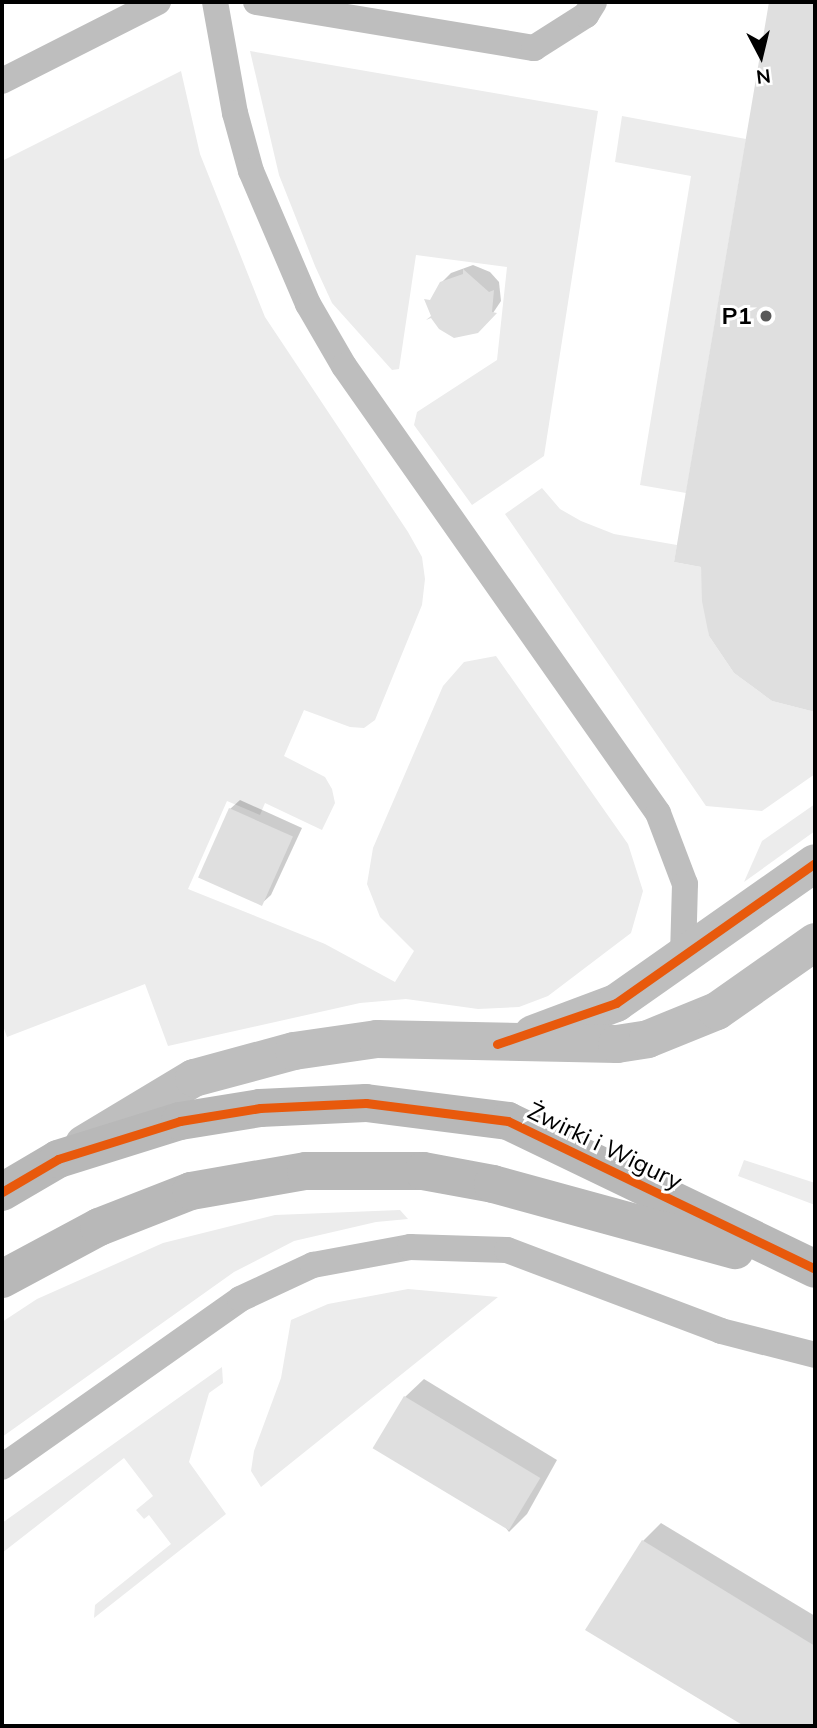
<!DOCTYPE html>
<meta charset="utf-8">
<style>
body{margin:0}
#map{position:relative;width:817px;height:1728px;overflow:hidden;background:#fff;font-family:Mulish,sans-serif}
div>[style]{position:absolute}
.green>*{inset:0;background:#ececec}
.shadow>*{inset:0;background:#0003}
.building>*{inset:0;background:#dfdfdf;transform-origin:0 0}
.lane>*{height:26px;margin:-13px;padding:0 13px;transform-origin:13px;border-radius:13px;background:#bebebe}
.street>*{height:38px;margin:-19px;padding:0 19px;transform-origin:19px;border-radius:19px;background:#bebebe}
.secondary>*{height:38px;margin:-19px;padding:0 19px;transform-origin:19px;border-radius:19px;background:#b8b8b8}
.cycleway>*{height:9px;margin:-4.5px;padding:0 4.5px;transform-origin:4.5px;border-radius:4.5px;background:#e8590c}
.dots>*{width:19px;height:19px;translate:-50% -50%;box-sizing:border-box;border:4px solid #fff;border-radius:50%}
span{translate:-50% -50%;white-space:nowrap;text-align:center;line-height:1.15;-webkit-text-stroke:6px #fff;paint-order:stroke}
.poi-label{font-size:24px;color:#000;font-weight:700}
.right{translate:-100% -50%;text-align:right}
.street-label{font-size:24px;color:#000}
.frame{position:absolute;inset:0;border:4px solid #000;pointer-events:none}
.north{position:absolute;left:726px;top:21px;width:70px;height:70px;-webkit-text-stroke:5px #fff;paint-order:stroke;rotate:173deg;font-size:19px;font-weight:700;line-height:28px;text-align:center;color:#000}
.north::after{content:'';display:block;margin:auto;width:24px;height:32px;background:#000;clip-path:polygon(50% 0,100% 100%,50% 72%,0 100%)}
</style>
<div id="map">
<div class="green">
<i style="clip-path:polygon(250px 51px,598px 111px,544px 456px,472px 505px,414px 425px,417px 412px,497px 360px,507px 267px,416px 255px,399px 369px,392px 370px,332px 303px,315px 266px,279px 175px)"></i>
<i style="clip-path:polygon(181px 71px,200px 154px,265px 317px,408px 532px,422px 557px,425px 579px,422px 605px,375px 720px,364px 728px,350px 727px,304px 710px,284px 756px,325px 777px,332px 789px,335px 803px,322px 830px,265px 803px,260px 815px,227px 801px,188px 889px,325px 944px,395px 982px,414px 951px,380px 917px,367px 884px,373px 848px,443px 686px,464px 662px,496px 656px,628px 844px,643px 891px,631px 933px,548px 996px,519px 1007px,478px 1009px,406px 999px,360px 1003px,168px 1046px,145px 984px,7px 1037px,2px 1023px,2px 161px)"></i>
<i style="clip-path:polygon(622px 116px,746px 139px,686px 493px,640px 485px,691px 176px,615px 162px)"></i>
<i style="clip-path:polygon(542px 488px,560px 509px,581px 521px,614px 534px,677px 545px,674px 562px,701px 567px,709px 636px,734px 673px,772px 701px,815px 712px,815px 774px,762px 811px,706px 806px,505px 514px)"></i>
<i style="clip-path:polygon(815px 804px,815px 831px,744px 882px,762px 841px)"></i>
<i style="clip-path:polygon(744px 1160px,815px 1183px,815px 1205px,738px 1176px)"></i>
<i style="clip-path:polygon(400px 1210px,408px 1219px,376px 1222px,294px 1241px,234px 1272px,2px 1437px,2px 1322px,37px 1299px,163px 1243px,275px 1215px)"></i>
<i style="clip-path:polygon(408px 1289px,498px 1297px,261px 1487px,251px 1471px,254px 1451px,281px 1378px,291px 1320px,328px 1304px)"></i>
<i style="clip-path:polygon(222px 1367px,223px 1383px,209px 1393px,189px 1462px,226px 1514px,94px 1618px,95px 1605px,171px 1544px,149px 1515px,144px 1519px,136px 1510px,153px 1496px,124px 1458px,2px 1553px,2px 1523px)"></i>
</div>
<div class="shadow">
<i style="clip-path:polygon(771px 2px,815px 2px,815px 710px,773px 700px,703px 566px,676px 560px)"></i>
<i style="clip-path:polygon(473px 265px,490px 272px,499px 282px,501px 301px,487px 322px,441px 283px,451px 273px)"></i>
<i style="clip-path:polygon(240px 800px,302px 828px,271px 895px,261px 904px,230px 809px)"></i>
<i style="clip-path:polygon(424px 1379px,557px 1460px,527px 1514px,509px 1532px,405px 1397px)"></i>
<i style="clip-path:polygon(661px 1523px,815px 1616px,815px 1726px,748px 1726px,588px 1629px,643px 1541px)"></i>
</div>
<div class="building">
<i style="clip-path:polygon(769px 2px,815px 2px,815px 712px,772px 701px,734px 673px,709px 636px,702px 601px,701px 567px,674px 562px)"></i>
<i style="clip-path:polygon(463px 269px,489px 292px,494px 290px,492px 312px,497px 313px,478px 333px,454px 338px,439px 329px,431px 318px,426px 320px,431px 316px,424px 299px,430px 300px,440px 282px,463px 274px)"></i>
<i style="left:229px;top:808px;width:70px;height:76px;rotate:24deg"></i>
<i style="left:404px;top:1396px;width:159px;height:61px;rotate:31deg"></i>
<i style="clip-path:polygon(642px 1540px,815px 1646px,815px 1726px,744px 1726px,585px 1630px)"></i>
</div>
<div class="lane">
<i style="left:215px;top:2px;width:113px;rotate:79.8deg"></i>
<i style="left:235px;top:113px;width:60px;rotate:74.6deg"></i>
<i style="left:251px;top:171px;width:145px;rotate:66.8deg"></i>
<i style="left:308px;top:304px;width:72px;rotate:59.9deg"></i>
<i style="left:344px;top:366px;width:546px;rotate:54.91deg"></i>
<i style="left:658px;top:813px;width:76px;rotate:69.2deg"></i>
<i style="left:685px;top:884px;width:71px;rotate:91.6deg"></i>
<i style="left:256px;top:2px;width:282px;rotate:9.4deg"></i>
<i style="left:534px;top:48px;width:62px;rotate:-32.4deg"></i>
<i style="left:586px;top:15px;width:15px;rotate:-58deg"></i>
<i style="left:2px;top:81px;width:175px;rotate:-26.9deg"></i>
<i style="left:2px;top:1467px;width:291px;rotate:-35.2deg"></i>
<i style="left:240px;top:1299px;width:81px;rotate:-25deg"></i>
<i style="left:313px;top:1265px;width:99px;rotate:-10.5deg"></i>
<i style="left:410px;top:1247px;width:97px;rotate:1.8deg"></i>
<i style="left:507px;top:1250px;width:229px;rotate:20.7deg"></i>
<i style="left:721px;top:1331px;width:97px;rotate:14.3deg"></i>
</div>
<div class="street">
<i style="left:533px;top:1034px;width:89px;rotate:-20.5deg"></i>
<i style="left:616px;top:1003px;width:243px;rotate:-35.1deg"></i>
<i style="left:84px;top:1144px;width:128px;rotate:-31deg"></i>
<i style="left:194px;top:1078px;width:104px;rotate:-15.1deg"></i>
<i style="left:294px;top:1051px;width:84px;rotate:-8.2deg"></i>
<i style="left:377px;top:1039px;width:240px;rotate:1.2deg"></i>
<i style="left:617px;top:1044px;width:31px;rotate:-9deg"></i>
<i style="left:648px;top:1039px;width:74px;rotate:-22.1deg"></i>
<i style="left:717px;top:1011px;width:120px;rotate:-35.1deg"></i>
</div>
<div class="secondary">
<i style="left:2px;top:1192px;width:65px;rotate:-30.5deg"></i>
<i style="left:58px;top:1159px;width:128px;rotate:-17.3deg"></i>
<i style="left:180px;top:1121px;width:81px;rotate:-9.2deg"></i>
<i style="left:260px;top:1108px;width:106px;rotate:-2.7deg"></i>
<i style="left:366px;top:1103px;width:143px;rotate:7.2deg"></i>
<i style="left:508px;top:1121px;width:341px;rotate:25.7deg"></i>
<i style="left:2px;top:1279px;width:110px;rotate:-28.2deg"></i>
<i style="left:99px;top:1227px;width:99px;rotate:-21.4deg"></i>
<i style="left:191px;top:1191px;width:117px;rotate:-9.9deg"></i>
<i style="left:306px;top:1171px;width:117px"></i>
<i style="left:423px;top:1171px;width:71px;rotate:10.5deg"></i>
<i style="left:493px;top:1184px;width:251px;rotate:15.3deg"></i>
</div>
<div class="cycleway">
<i style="left:497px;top:1044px;width:126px;rotate:-19deg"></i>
<i style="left:616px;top:1003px;width:243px;rotate:-35.1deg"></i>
<i style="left:2px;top:1192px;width:65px;rotate:-30.5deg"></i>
<i style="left:58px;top:1159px;width:128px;rotate:-17.3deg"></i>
<i style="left:180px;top:1121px;width:81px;rotate:-9.2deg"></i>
<i style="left:260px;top:1108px;width:106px;rotate:-2.7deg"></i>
<i style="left:366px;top:1103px;width:143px;rotate:7.2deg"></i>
<i style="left:508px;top:1121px;width:341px;rotate:25.7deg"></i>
</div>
<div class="dots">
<i style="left:766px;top:316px;background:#595959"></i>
</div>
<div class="poi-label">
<span class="right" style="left:752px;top:316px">P1</span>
</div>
<div class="street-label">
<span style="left:605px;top:1146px;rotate:26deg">Żwirki i Wigury</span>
</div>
<div class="frame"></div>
<div class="north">N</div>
</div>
